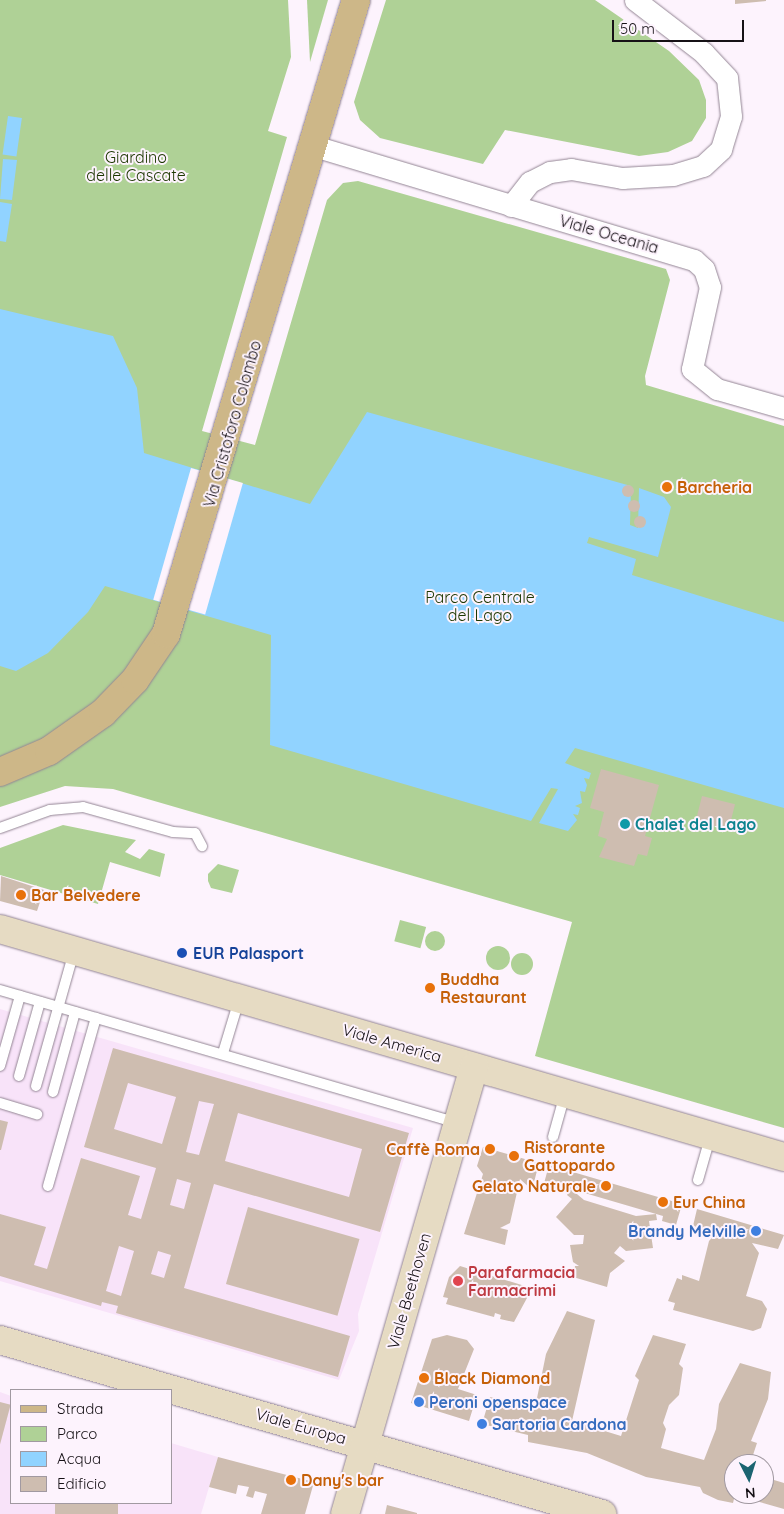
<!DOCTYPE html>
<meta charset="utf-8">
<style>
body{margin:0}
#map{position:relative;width:784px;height:1514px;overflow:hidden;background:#fdf3fd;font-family:Quicksand,sans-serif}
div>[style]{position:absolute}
.built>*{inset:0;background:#f8e3f9}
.green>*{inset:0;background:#afd196;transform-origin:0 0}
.round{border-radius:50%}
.water>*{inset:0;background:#91d3ff;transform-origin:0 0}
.pier>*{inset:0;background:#fdf3fd;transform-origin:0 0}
.building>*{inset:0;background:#cebdb0;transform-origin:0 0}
.roads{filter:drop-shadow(0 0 1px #938594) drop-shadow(0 0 1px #938594)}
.lane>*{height:10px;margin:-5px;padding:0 5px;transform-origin:5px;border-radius:5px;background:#fff}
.street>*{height:21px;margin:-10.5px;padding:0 10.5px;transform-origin:10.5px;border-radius:10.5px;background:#fff}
.secondary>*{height:28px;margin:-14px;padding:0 14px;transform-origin:14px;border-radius:14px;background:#e6dbc3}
.primary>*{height:28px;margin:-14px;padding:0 14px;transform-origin:14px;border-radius:14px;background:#cdb788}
.dots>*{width:14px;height:14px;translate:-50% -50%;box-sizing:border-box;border:2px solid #fdf3fd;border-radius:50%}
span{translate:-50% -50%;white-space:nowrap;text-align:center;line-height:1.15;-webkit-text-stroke:4px #fdf3fd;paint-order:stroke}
.park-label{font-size:16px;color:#1c3700}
.street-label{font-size:16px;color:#161116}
.food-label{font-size:16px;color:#c56008;font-weight:700}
.left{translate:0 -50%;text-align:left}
.right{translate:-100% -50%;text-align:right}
.culture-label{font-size:16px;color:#0d838f;font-weight:700}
.transit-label{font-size:16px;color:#164399;font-weight:700}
.shop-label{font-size:16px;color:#366cbe;font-weight:700}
.health-label{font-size:16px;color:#be3a42;font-weight:700}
.legend{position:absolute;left:10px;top:1389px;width:162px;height:115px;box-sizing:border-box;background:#fdf3fd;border:1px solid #a199a1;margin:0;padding:6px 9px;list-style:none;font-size:15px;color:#161116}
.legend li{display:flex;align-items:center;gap:10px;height:25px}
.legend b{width:25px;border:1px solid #a199a1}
.north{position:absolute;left:724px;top:1454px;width:50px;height:50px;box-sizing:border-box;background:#fdf3fd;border:1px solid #a199a1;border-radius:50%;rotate:175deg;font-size:14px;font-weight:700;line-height:20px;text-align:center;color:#161116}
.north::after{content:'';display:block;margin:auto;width:18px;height:22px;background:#1b6471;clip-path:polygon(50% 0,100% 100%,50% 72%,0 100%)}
.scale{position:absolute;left:612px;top:20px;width:132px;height:22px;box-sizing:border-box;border:2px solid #161116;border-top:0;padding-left:6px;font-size:15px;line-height:18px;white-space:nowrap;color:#161116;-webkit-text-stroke:4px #fdf3fd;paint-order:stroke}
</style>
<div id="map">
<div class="built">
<i style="clip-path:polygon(0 1009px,413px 1128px,358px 1314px,359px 1331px,339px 1380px,0 1281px)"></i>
<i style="clip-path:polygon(0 1392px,11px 1396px,11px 1503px,171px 1503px,171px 1443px,218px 1457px,201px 1514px,0 1514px)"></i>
</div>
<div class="green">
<i style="clip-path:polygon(0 0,288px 0,291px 57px,268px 131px,287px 137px,202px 431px,255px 445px,327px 200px,343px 183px,358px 181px,666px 269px,670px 280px,645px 376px,646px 385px,784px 426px,784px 1128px,535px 1056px,572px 922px,113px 789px,65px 786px,0 807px)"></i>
<i style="clip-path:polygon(307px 0,328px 0,310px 62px)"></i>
<i style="clip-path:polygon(386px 0,595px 0,669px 51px,699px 80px,706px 100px,706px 118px,692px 141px,668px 152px,639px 156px,505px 130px,483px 164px,380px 138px,360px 120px,354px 102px)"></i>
<i style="clip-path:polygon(63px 825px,136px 840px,125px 852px,140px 859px,149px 849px,165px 854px,160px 877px,110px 862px,98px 904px,0 875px,0 848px)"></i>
<i style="clip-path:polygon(218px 864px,239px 870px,232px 893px,211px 888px,208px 881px,208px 874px)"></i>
<i style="left:400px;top:920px;width:27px;height:22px;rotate:15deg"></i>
<i class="round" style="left:425px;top:931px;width:20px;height:20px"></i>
<i class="round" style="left:486px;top:946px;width:24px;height:24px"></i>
<i class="round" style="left:511px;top:953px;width:22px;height:22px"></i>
</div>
<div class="water">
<i style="left:8px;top:116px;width:14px;height:39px;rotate:8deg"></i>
<i style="clip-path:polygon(3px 159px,17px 160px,12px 200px,0 199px)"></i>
<i style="clip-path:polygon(0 202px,12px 204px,6px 242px,0 241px)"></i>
<i style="clip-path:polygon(0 309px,113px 336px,137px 388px,144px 453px,310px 504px,367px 412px,631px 486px,630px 525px,638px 528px,639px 488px,664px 497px,671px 507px,658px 557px,589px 537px,587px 543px,636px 559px,632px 575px,784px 622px,784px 808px,575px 748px,565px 763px,591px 773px,589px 779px,584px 778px,587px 785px,585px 792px,580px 791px,582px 803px,575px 806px,580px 808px,578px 815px,573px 814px,577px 820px,568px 831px,539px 823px,558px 789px,551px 788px,531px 821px,270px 745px,271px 635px,105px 586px,88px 612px,48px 653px,16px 671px,0 666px)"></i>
</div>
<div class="pier">
<i style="left:191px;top:468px;width:54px;height:137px;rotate:16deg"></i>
</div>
<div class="building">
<i style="clip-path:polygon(735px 0,766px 0,766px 1px,735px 4px)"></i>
<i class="round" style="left:622px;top:485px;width:12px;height:12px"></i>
<i class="round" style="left:628px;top:500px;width:12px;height:12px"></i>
<i class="round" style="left:634px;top:516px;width:12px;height:12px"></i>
<i style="clip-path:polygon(601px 769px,659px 785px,645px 836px,652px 838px,647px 856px,638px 854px,634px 866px,599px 857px,607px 839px,598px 836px,604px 812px,590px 808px)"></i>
<i style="left:702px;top:796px;width:34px;height:26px;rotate:14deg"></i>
<i style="clip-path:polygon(1px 876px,44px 890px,37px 911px,0 901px)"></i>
<i style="clip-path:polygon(evenodd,113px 1048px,409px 1133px,380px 1232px,214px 1184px,184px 1288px,350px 1336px,338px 1377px,116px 1313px,118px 1306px,102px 1302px,101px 1306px,0 1276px,0 1214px,46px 1227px,34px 1265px,47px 1269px,81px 1158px,140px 1176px,128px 1215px,141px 1219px,156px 1168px,84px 1147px,113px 1048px,128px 1083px,176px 1097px,162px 1144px,114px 1129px,128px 1083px,113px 1048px,199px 1101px,214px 1104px,199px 1155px,186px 1152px,199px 1101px,113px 1048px,238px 1113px,362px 1149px,349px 1197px,225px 1161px,238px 1113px,113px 1048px,177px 1179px,191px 1183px,184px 1209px,170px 1205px,177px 1179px,113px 1048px,119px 1246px,134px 1251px,121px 1296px,106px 1291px,119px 1246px,113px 1048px,158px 1251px,171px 1255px,164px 1278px,151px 1274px,158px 1251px)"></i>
<i style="clip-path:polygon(0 1120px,8px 1122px,1px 1150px,0 1150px)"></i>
<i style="clip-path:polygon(483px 1147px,539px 1163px,532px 1190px,520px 1179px,510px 1223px,500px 1228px,508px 1230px,505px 1245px,464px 1234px,483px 1174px,477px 1166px)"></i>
<i style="clip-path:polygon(549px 1165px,682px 1204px,676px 1225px,662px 1221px,663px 1216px,571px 1189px,584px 1200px,636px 1216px,656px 1214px,657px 1220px,649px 1221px,653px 1248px,626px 1251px,620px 1246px,614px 1253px,625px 1261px,610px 1273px,607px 1287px,573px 1277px,575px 1266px,579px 1266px,573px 1262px,570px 1245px,583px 1244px,584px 1235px,574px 1235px,556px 1217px,572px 1199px,567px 1195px,571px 1189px,543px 1187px)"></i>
<i style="left:248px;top:1207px;width:116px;height:80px;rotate:16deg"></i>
<i style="clip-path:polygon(697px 1209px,784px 1235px,778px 1249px,752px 1243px,759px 1253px,746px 1296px,762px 1301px,767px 1309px,761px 1328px,753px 1331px,673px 1310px,675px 1303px,668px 1301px,677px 1278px,682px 1280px,682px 1275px,699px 1281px,709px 1241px,717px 1232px,693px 1226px)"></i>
<i style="clip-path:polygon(460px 1266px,525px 1286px,523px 1294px,527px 1298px,514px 1322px,500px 1319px,501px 1315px,495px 1313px,494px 1317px,446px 1304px,448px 1298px,443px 1297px,449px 1277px)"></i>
<i style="clip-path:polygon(567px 1311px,595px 1320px,572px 1421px,621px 1436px,639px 1380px,635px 1376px,653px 1335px,686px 1344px,679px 1364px,683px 1368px,679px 1395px,669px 1405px,663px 1423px,666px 1429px,661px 1448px,675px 1452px,704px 1460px,716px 1429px,719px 1404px,740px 1363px,771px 1372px,768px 1399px,751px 1441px,757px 1443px,750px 1464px,734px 1464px,734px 1494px,764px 1494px,764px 1477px,784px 1483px,784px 1509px,735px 1495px,733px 1503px,718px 1500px,703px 1493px,700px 1487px,646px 1477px,587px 1453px,528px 1442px,528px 1435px,482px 1424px,490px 1397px,532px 1407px,536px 1403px,546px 1354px)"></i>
<i style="clip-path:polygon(447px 1335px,467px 1340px,474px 1349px,458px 1389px,477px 1395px,469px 1421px,411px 1403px,432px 1339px)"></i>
<i style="left:0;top:1402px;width:11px;height:43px;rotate:15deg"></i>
<i style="clip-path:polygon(218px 1457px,314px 1482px,305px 1514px,261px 1514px,267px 1494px,255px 1491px,253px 1498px,246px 1496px,249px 1487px,238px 1485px,236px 1494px,209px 1487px)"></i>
<i style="left:55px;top:1503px;width:63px;height:11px"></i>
<i style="clip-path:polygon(387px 1505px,417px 1513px,417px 1514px,385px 1514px)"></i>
</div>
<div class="roads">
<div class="lane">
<i style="left:0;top:828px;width:53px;rotate:-19.8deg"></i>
<i style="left:50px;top:810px;width:33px;rotate:-5deg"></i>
<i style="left:83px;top:807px;width:93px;rotate:15.5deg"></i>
<i style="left:173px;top:832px;width:22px;rotate:3deg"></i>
<i style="left:195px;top:833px;width:15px;rotate:62deg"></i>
<i style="left:0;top:990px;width:477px;rotate:16.2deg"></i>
<i style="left:223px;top:1053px;width:55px;rotate:-73.2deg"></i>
<i style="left:0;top:1066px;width:73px;rotate:-74.1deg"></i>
<i style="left:19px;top:1076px;width:77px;rotate:-74.2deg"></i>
<i style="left:36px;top:1086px;width:139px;rotate:-74.2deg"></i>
<i style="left:53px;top:1092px;width:83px;rotate:-74.6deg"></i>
<i style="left:0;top:1103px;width:39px;rotate:17deg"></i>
<i style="left:553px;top:1137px;width:45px;rotate:-74.4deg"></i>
<i style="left:698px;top:1180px;width:44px;rotate:-74.1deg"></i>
<i style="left:48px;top:1186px;width:175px;rotate:-74.1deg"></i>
</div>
<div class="street">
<i style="left:314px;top:146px;width:397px;rotate:16.7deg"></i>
<i style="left:694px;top:260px;width:13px;rotate:42deg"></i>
<i style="left:704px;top:269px;width:19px;rotate:72deg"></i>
<i style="left:710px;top:287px;width:84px;rotate:102.4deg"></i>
<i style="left:692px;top:369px;width:32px;rotate:39deg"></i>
<i style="left:717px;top:389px;width:70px;rotate:15.8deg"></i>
<i style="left:511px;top:206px;width:31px;rotate:-52deg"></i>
<i style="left:530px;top:182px;width:22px;rotate:-27deg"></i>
<i style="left:550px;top:172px;width:21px;rotate:-8deg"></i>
<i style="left:571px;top:169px;width:52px;rotate:10deg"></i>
<i style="left:622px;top:178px;width:51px;rotate:-3.4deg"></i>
<i style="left:673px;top:175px;width:31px;rotate:-17deg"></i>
<i style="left:703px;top:166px;width:25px;rotate:-43deg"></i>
<i style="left:721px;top:149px;width:34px;rotate:-73deg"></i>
<i style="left:731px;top:116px;width:38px;rotate:-96deg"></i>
<i style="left:727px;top:78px;width:34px;rotate:-133deg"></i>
<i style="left:704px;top:53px;width:87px;rotate:-142.5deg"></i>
</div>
<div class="secondary">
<i style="left:0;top:929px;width:816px;rotate:16.22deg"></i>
<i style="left:0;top:1340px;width:627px;rotate:16.12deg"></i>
<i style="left:345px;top:1514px;width:465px;rotate:-73.9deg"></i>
</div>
<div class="primary">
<i style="left:0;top:772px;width:53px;rotate:-23.2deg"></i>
<i style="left:49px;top:751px;width:66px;rotate:-35.1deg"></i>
<i style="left:103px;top:713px;width:46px;rotate:-45.9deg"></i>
<i style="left:135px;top:680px;width:55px;rotate:-56deg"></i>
<i style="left:166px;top:634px;width:662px;rotate:-73.32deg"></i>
</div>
</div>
<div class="dots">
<i style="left:667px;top:487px;background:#e8710a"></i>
<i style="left:625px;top:824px;background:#0f9aa8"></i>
<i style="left:21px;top:895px;background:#e8710a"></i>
<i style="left:182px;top:953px;background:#1a4fb4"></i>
<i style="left:430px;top:988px;background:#e8710a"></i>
<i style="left:490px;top:1149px;background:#e8710a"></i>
<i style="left:514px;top:1156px;background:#e8710a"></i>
<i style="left:606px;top:1186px;background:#e8710a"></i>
<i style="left:663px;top:1202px;background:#e8710a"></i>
<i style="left:756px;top:1231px;background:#3f7fe0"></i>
<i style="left:458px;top:1281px;background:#e0444e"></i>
<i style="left:424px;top:1378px;background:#e8710a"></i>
<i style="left:419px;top:1402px;background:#3f7fe0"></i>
<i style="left:482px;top:1424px;background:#3f7fe0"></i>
<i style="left:291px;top:1480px;background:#e8710a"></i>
</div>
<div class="park-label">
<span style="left:136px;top:166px">Giardino<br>delle Cascate</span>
<span style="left:480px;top:606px">Parco Centrale<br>del Lago</span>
</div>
<div class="street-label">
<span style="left:609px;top:234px;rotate:16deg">Viale Oceania</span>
<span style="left:232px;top:424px;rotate:-74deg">Via Cristoforo Colombo</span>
<span style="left:392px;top:1043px;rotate:16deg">Viale America</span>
<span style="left:409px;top:1291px;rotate:-74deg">Viale Beethoven</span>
<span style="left:301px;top:1426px;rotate:16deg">Viale Europa</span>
</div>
<div class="food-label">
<span class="left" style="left:677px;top:487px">Barcheria</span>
<span class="left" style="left:31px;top:895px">Bar Belvedere</span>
<span class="left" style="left:440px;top:988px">Buddha<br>Restaurant</span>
<span class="left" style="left:524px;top:1156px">Ristorante<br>Gattopardo</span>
<span class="right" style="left:480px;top:1149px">Caffè Roma</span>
<span class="right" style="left:596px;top:1186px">Gelato Naturale</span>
<span class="left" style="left:673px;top:1202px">Eur China</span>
<span class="left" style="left:434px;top:1378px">Black Diamond</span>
<span class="left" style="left:301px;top:1480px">Dany's bar</span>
</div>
<div class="culture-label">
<span class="left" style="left:635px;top:824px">Chalet del Lago</span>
</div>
<div class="transit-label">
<span class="left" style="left:193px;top:953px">EUR Palasport</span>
</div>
<div class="shop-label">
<span class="right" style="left:746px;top:1231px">Brandy Melville</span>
<span class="left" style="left:429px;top:1402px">Peroni openspace</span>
<span class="left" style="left:492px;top:1424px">Sartoria Cardona</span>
</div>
<div class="health-label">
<span class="left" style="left:468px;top:1281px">Parafarmacia<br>Farmacrimi</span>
</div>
<ul class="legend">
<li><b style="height:6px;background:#cdb788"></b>Strada</li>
<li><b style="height:14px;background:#afd196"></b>Parco</li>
<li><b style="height:14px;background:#91d3ff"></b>Acqua</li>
<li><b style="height:14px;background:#cebdb0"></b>Edificio</li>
</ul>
<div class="north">N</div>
<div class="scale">50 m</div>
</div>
